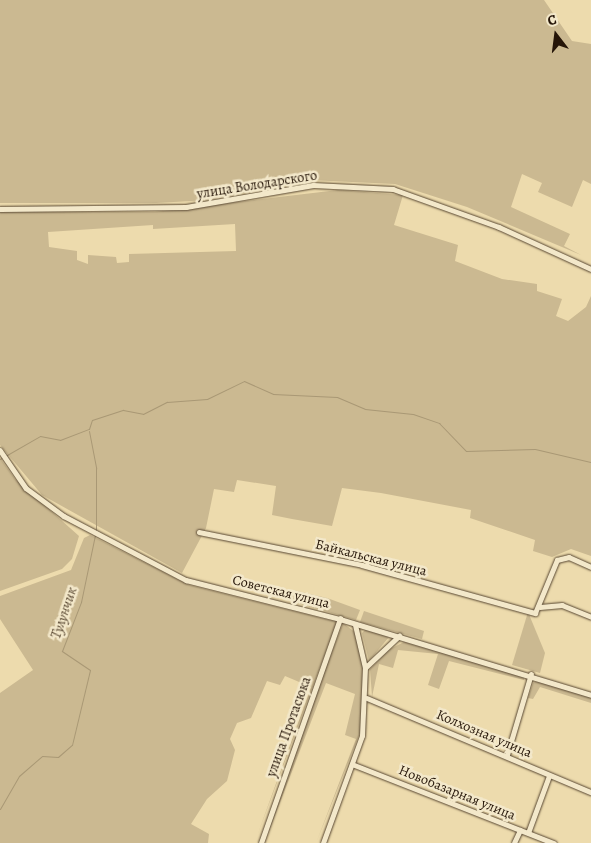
<!DOCTYPE html>
<meta charset="utf-8">
<style>
body{margin:0}
#map{position:relative;width:591px;height:843px;overflow:hidden;background:#eddbad;font-family:Alegreya,serif}
div>[style]{position:absolute}
.green>*{inset:0;background:#cbb991}
.stream>*{height:1px;margin:-0.5px;padding:0 0.5px;transform-origin:0.5px;border-radius:0.5px;background:#a99875}
.roads{filter:drop-shadow(0 0 1px #574631) drop-shadow(0 0 1px #574631)}
.minor>*{height:4.5px;margin:-2.25px;padding:0 2.25px;transform-origin:2.25px;border-radius:2.25px;background:#f3e8ca}
span{translate:-50% -50%;white-space:nowrap;text-align:center;line-height:1.15;-webkit-text-stroke:5px #f3e8ca;paint-order:stroke}
.street-label{font-size:14px;color:#251508}
.water-label{font-size:15px;color:#5a4934;font-style:italic}
.north{position:absolute;left:531px;top:10px;width:50px;height:50px;-webkit-text-stroke:4px #f3e8ca;paint-order:stroke;rotate:345deg;font-size:14px;font-weight:700;line-height:20px;text-align:center;color:#251508}
.north::after{content:'';display:block;margin:auto;width:18px;height:22px;background:#251508;clip-path:polygon(50% 0,100% 100%,50% 72%,0 100%)}
</style>
<div id="map">
<div class="green">
<i style="clip-path:polygon(0 0,544px 0,572px 41px,591px 44px,591px 184px,583px 180px,572px 207px,538px 192px,542px 183px,522px 174px,511px 207px,570px 234px,564px 246px,581px 255px,467px 207px,395px 184px,309px 180px,209px 200px,156px 203px,0 203px)"></i>
<i style="clip-path:polygon(evenodd,338px 190px,403px 195px,394px 225px,458px 245px,455px 261px,502px 279px,537px 284px,537px 291px,562px 299px,556px 316px,568px 321px,586px 307px,591px 296px,591px 556px,571px 549px,552px 557px,533px 551px,535px 540px,470px 518px,471px 510px,381px 493px,342px 488px,332px 526px,292px 519px,272px 515px,276px 486px,237px 480px,234px 492px,214px 489px,206px 528px,182px 573px,42px 495px,0 445px,0 212px,155px 212px,338px 190px,153px 225px,153px 229px,235px 224px,236px 251px,129px 254px,129px 262px,117px 263px,116px 257px,88px 255px,88px 264px,77px 260px,77px 251px,49px 247px,48px 232px,153px 225px)"></i>
<i style="clip-path:polygon(0 458px,15px 479px,79px 536px,72px 559px,62px 569px,0 591px)"></i>
<i style="clip-path:polygon(90px 535px,189px 585px,337px 622px,257px 836px,311px 687px,285px 676px,280px 685px,267px 681px,251px 718px,237px 723px,230px 739px,235px 750px,227px 781px,207px 799px,191px 824px,209px 834px,208px 843px,0 843px,0 693px,33px 670px,0 619px,0 596px,71px 570px,84px 538px)"></i>
<i style="clip-path:polygon(293px 590px,327px 598px,360px 610px,356px 620px,290px 601px)"></i>
<i style="clip-path:polygon(364px 611px,424px 631px,422px 639px,360px 622px)"></i>
<i style="clip-path:polygon(528px 612px,545px 653px,540px 673px,512px 665px)"></i>
<i style="clip-path:polygon(343px 623px,356px 633px,363px 662px,360px 733px,316px 843px,356px 739px,345px 735px,355px 694px,326px 683px,269px 831px,266px 825px)"></i>
<i style="clip-path:polygon(365px 630px,389px 637px,369px 661px,362px 633px)"></i>
<i style="clip-path:polygon(404px 642px,524px 676px,524px 680px,449px 661px,439px 689px,428px 685px,438px 654px,398px 650px,393px 668px,379px 664px,372px 697px,370px 669px,390px 649px)"></i>
<i style="clip-path:polygon(539px 680px,591px 697px,591px 703px,540px 687px,533px 699px,528px 698px,533px 683px)"></i>
</div>
<div class="stream">
<i style="left:89px;top:431px;width:38px;rotate:79deg"></i>
<i style="left:96px;top:468px;width:63px;rotate:90deg"></i>
<i style="left:0;top:459px;width:46px;rotate:-29.9deg"></i>
<i style="left:40px;top:436px;width:20px;rotate:11deg"></i>
<i style="left:60px;top:440px;width:31px;rotate:-21deg"></i>
<i style="left:89px;top:429px;width:9px;rotate:-72deg"></i>
<i style="left:92px;top:420px;width:33px;rotate:-18deg"></i>
<i style="left:123px;top:410px;width:20px;rotate:11deg"></i>
<i style="left:143px;top:414px;width:27px;rotate:-27deg"></i>
<i style="left:167px;top:402px;width:40px;rotate:-4.3deg"></i>
<i style="left:207px;top:399px;width:41px;rotate:-25.9deg"></i>
<i style="left:244px;top:381px;width:32px;rotate:24deg"></i>
<i style="left:273px;top:394px;width:64px;rotate:2.7deg"></i>
<i style="left:337px;top:397px;width:30px;rotate:23deg"></i>
<i style="left:365px;top:409px;width:48px;rotate:5.9deg"></i>
<i style="left:413px;top:414px;width:28px;rotate:19deg"></i>
<i style="left:439px;top:423px;width:39px;rotate:46deg"></i>
<i style="left:466px;top:451px;width:69px;rotate:-1.7deg"></i>
<i style="left:535px;top:449px;width:57px;rotate:13.1deg"></i>
<i style="left:0;top:809px;width:38px;rotate:-60deg"></i>
<i style="left:19px;top:776px;width:30px;rotate:-41deg"></i>
<i style="left:42px;top:756px;width:16px;rotate:4deg"></i>
<i style="left:58px;top:757px;width:18px;rotate:-41deg"></i>
<i style="left:72px;top:745px;width:77px;rotate:-76.5deg"></i>
<i style="left:90px;top:670px;width:34px;rotate:-146deg"></i>
<i style="left:62px;top:651px;width:53px;rotate:-68.8deg"></i>
<i style="left:81px;top:602px;width:68px;rotate:-78.2deg"></i>
</div>
<div class="roads">
<div class="minor">
<i style="left:0;top:209px;width:186px;rotate:-0.6deg"></i>
<i style="left:186px;top:207px;width:129px;rotate:-9.8deg"></i>
<i style="left:313px;top:185px;width:80px;rotate:2.9deg"></i>
<i style="left:393px;top:189px;width:113px;rotate:19.7deg"></i>
<i style="left:499px;top:227px;width:101px;rotate:24.5deg"></i>
<i style="left:0;top:450px;width:46px;rotate:55.6deg"></i>
<i style="left:26px;top:488px;width:47px;rotate:36.4deg"></i>
<i style="left:64px;top:516px;width:138px;rotate:27.7deg"></i>
<i style="left:186px;top:580px;width:159px;rotate:14.2deg"></i>
<i style="left:340px;top:619px;width:262px;rotate:16.8deg"></i>
<i style="left:199px;top:532px;width:166px;rotate:11.4deg"></i>
<i style="left:362px;top:565px;width:180px;rotate:15.5deg"></i>
<i style="left:535px;top:613px;width:57px;rotate:-67.5deg"></i>
<i style="left:557px;top:560px;width:12px;rotate:-14deg"></i>
<i style="left:569px;top:557px;width:24px;rotate:24deg"></i>
<i style="left:540px;top:607px;width:22px;rotate:-5deg"></i>
<i style="left:562px;top:605px;width:31px;rotate:22deg"></i>
<i style="left:365px;top:668px;width:47px;rotate:-43.3deg"></i>
<i style="left:367px;top:698px;width:243px;rotate:22.8deg"></i>
<i style="left:507px;top:755px;width:84px;rotate:-73.5deg"></i>
<i style="left:352px;top:764px;width:217px;rotate:21.4deg"></i>
<i style="left:528px;top:833px;width:61px;rotate:-69.8deg"></i>
<i style="left:261px;top:843px;width:238px;rotate:-70.6deg"></i>
<i style="left:323px;top:843px;width:114px;rotate:-70deg"></i>
<i style="left:362px;top:736px;width:68px;rotate:-87.5deg"></i>
<i style="left:365px;top:668px;width:44px;rotate:-103.1deg"></i>
<i style="left:514px;top:843px;width:14px;rotate:-65deg"></i>
</div>
</div>
<div class="street-label">
<span style="left:257px;top:185px;rotate:-9deg">улица Володарского</span>
<span style="left:371px;top:558px;rotate:14deg">Байкальская улица</span>
<span style="left:281px;top:592px;rotate:14deg">Советская улица</span>
<span style="left:289px;top:727px;rotate:-70deg">улица Протасюка</span>
<span style="left:484px;top:734px;rotate:23deg">Колхозная улица</span>
<span style="left:457px;top:793px;rotate:22deg">Новобазарная улица</span>
</div>
<div class="water-label">
<span style="left:64px;top:613px;rotate:-71deg">Тулунчик</span>
</div>
<div class="north">С</div>
</div>
